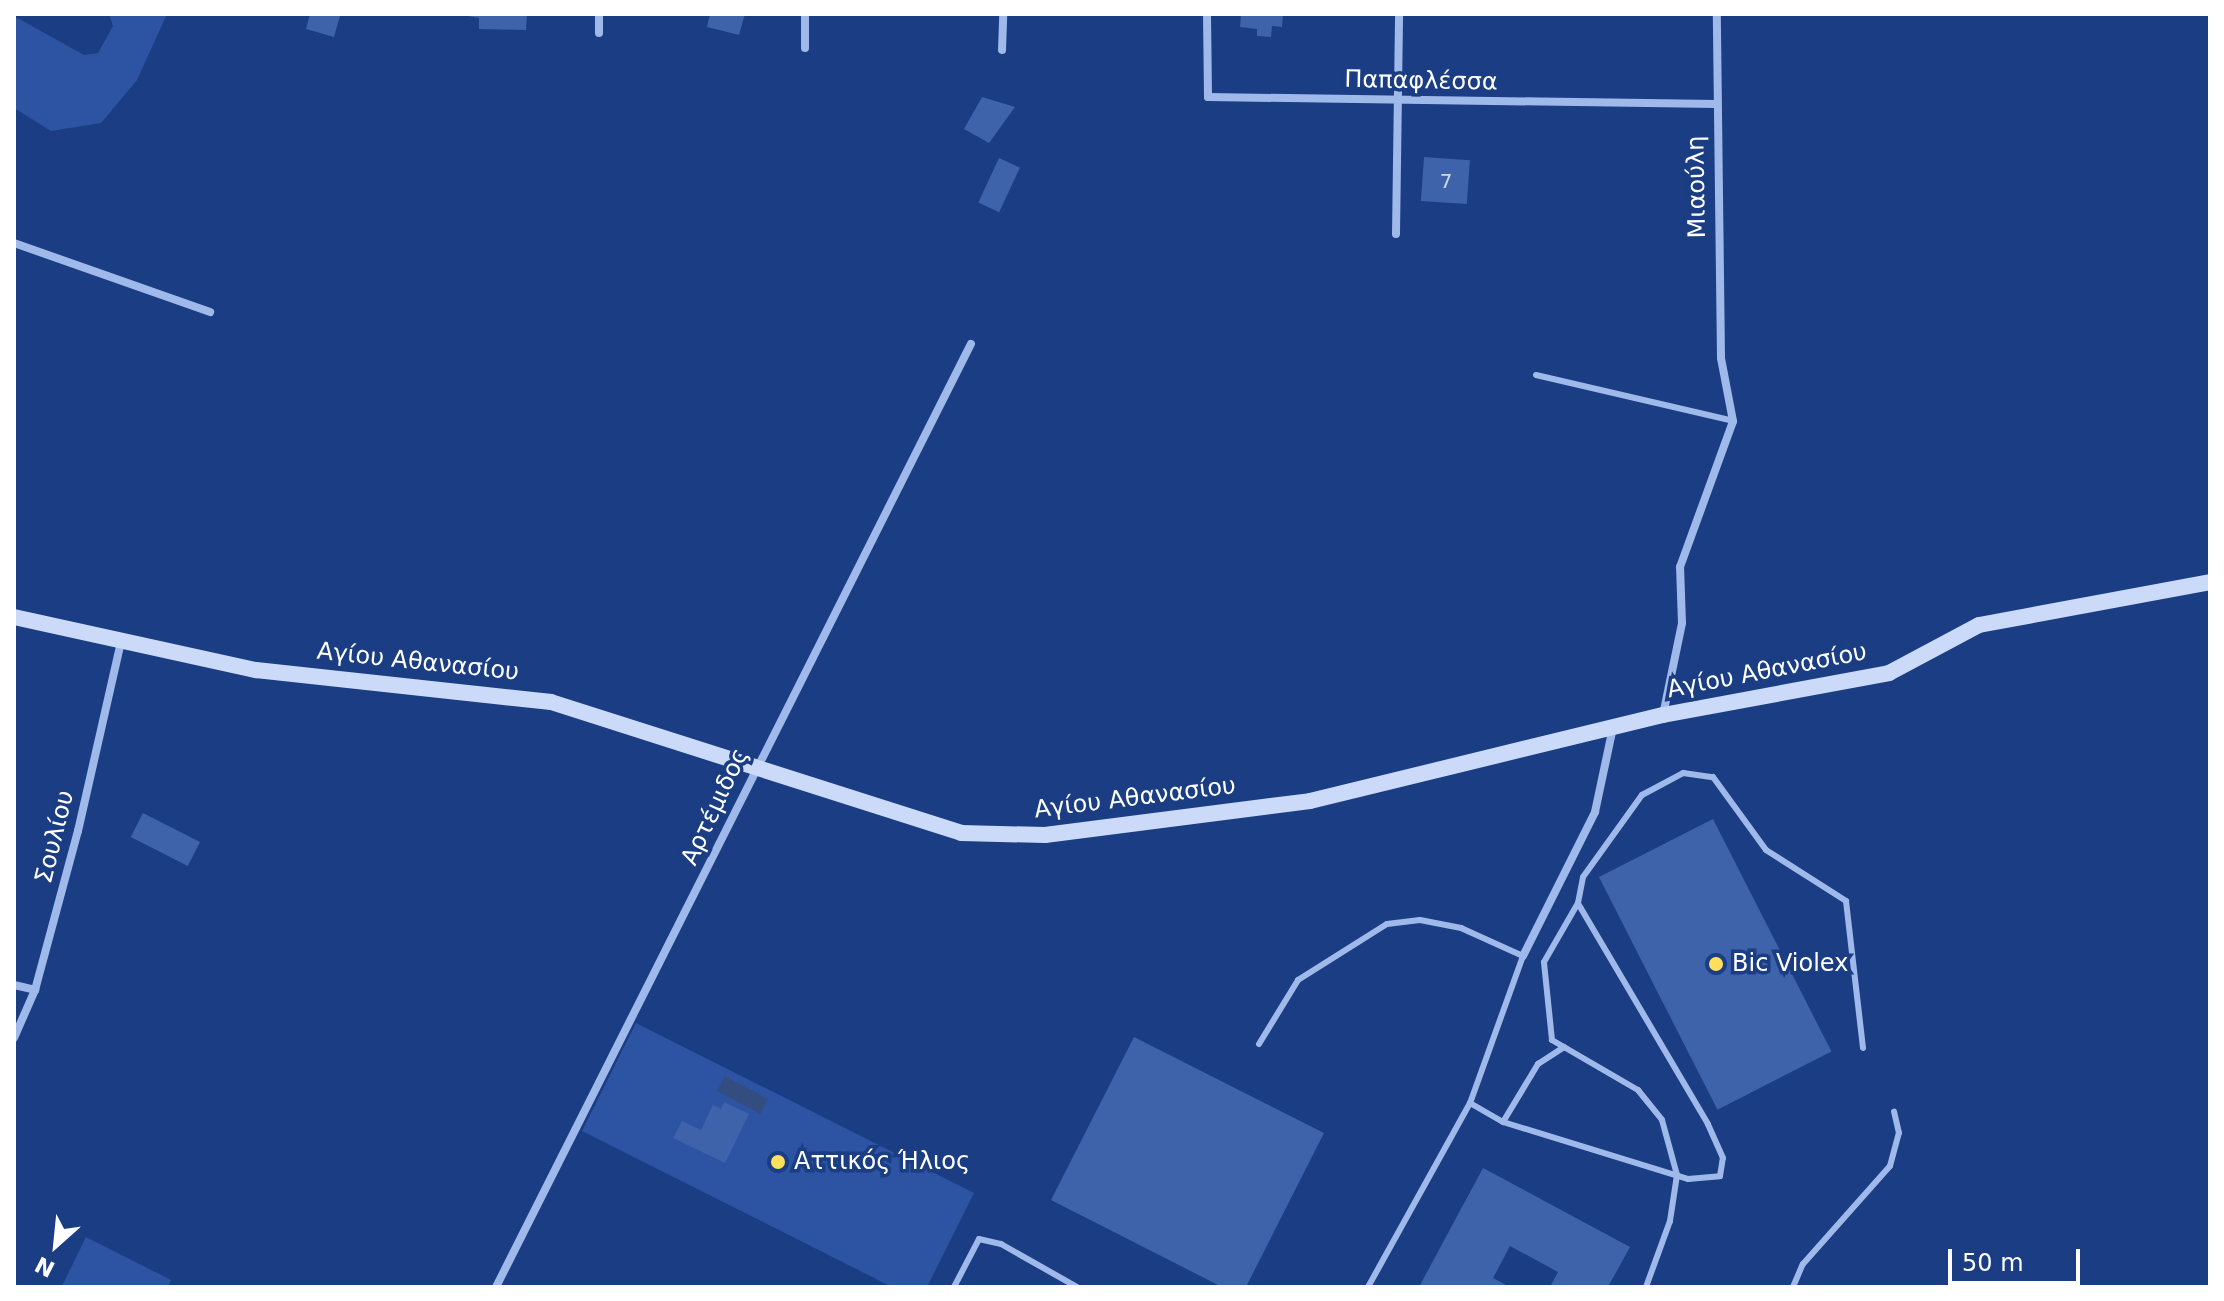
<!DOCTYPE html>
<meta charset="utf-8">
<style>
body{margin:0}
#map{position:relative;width:2224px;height:1301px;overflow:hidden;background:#1a3d83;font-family:"DejaVu Sans",sans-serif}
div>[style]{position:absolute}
.green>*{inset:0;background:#2d54a2}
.water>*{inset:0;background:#334d81;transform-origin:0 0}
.building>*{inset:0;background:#3e63ab;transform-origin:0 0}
.lane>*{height:6px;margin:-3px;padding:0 3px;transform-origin:3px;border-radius:3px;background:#9fb9eb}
.street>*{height:8px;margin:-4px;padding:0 4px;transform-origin:4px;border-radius:4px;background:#9fb9eb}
.secondary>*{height:16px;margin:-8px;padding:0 8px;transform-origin:8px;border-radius:8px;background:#cbdaf8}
.dots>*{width:22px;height:22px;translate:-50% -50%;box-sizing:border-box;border:4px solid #1a3d83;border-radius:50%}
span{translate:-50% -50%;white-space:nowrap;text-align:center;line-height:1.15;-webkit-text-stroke:7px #1a3d83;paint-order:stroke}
.number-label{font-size:20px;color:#cfd8ea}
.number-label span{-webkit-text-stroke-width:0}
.street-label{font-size:24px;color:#fff}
.poi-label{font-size:24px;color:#fff}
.left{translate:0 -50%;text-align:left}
.frame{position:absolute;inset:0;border:16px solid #fff;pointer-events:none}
.north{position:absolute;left:16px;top:1205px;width:80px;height:80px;-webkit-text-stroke:6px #1a3d83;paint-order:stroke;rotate:207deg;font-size:22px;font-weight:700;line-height:32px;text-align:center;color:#fff}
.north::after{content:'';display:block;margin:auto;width:28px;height:36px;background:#fff;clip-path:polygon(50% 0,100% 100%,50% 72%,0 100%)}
.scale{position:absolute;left:1948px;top:1249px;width:132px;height:36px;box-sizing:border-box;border:4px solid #fff;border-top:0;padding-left:10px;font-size:24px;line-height:28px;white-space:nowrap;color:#fff;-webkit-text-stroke:6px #1a3d83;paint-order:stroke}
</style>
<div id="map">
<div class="green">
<i style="clip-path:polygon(109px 14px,167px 14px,137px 80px,101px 123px,51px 131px,14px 108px,14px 16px,84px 55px,98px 53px,113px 26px)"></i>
<i style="clip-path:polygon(636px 1023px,974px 1193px,927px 1287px,892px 1287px,582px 1131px)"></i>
<i style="clip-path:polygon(86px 1237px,171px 1280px,168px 1287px,62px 1286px)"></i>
</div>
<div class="water">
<i style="left:725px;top:1076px;width:49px;height:17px;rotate:28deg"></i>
</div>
<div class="building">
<i style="clip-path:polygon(310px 14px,340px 16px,334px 37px,306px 29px)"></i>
<i style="clip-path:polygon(456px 14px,527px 14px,526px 30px,479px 29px,479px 18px)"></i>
<i style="clip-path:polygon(710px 14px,745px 14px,739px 35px,707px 27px)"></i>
<i style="clip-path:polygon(1241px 14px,1283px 14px,1282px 27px,1272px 26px,1271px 37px,1257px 36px,1257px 29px,1240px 27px)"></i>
<i style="clip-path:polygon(982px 97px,1015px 107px,989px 143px,964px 129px)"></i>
<i style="left:1424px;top:157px;width:46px;height:44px;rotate:4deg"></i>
<i style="left:999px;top:158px;width:23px;height:49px;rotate:25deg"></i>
<i style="left:143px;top:813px;width:64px;height:27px;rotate:27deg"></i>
<i style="left:1713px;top:819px;width:261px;height:128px;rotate:63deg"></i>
<i style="clip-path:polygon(1134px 1037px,1324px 1133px,1246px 1287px,1222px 1287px,1051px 1200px)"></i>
<i style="clip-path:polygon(724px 1102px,749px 1114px,725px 1163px,673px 1138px,682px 1121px,701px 1130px,713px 1105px,721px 1109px)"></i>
<i style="clip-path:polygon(1483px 1168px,1630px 1247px,1608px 1287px,1550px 1287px,1558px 1272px,1510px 1246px,1493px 1278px,1510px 1287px,1419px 1287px)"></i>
</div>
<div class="lane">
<i style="left:1536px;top:375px;width:202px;rotate:13.1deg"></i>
<i style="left:1259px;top:1044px;width:75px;rotate:-58.6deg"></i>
<i style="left:1298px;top:980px;width:105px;rotate:-32.2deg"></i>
<i style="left:1387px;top:924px;width:33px;rotate:-7deg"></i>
<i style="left:1420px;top:920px;width:42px;rotate:11deg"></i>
<i style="left:1461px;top:928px;width:68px;rotate:24.3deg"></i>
<i style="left:1523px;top:956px;width:156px;rotate:109.8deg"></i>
<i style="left:1470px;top:1103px;width:210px;rotate:119deg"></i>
<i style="left:1564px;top:1047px;width:14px;rotate:-150deg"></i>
<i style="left:1552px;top:1040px;width:78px;rotate:-95.9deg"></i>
<i style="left:1544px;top:962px;width:68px;rotate:-60deg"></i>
<i style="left:1470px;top:1103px;width:38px;rotate:30deg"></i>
<i style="left:1503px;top:1122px;width:194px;rotate:17.1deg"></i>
<i style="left:1688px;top:1179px;width:32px;rotate:-5deg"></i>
<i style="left:1720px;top:1176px;width:18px;rotate:-81deg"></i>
<i style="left:1723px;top:1158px;width:37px;rotate:-114deg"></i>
<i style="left:1708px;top:1124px;width:256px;rotate:-120.5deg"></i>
<i style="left:1578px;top:903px;width:26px;rotate:-79deg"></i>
<i style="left:1583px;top:877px;width:101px;rotate:-54.3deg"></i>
<i style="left:1642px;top:795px;width:47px;rotate:-28.2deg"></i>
<i style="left:1683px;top:773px;width:30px;rotate:8deg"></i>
<i style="left:1713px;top:777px;width:90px;rotate:54deg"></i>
<i style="left:1766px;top:850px;width:95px;rotate:32.5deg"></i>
<i style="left:1846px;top:901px;width:148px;rotate:83.4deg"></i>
<i style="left:1503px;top:1122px;width:68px;rotate:-58.9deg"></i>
<i style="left:1538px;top:1064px;width:31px;rotate:-33deg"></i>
<i style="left:1564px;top:1047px;width:86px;rotate:30.2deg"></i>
<i style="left:1638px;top:1090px;width:38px;rotate:51deg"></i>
<i style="left:1662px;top:1120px;width:57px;rotate:74.7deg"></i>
<i style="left:1677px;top:1175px;width:47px;rotate:98.7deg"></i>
<i style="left:1670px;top:1221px;width:70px;rotate:110deg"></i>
<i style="left:954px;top:1287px;width:54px;rotate:-62.5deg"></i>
<i style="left:979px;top:1239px;width:23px;rotate:13deg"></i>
<i style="left:1001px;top:1244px;width:87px;rotate:29.5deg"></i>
<i style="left:1793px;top:1287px;width:25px;rotate:-67deg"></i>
<i style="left:1803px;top:1264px;width:131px;rotate:-48.4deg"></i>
<i style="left:1890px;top:1166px;width:34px;rotate:-75deg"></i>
<i style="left:1899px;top:1133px;width:22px;rotate:-103deg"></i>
</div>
<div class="street">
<i style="left:599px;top:14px;width:19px;rotate:90deg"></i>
<i style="left:1207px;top:14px;width:83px;rotate:89.3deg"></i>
<i style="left:1208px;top:97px;width:508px;rotate:0.79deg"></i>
<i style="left:805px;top:48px;width:34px;rotate:-90deg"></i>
<i style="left:1002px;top:50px;width:36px;rotate:-88deg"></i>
<i style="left:1396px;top:234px;width:220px;rotate:-89.2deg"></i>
<i style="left:14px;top:243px;width:208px;rotate:19.4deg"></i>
<i style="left:1663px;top:715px;width:94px;rotate:-78.3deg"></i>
<i style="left:1682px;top:623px;width:56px;rotate:-92deg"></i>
<i style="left:1680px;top:567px;width:155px;rotate:-70deg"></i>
<i style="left:1733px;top:421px;width:64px;rotate:-100.8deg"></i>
<i style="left:1721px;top:358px;width:344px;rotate:-90.7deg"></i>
<i style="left:1523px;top:956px;width:161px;rotate:-63.4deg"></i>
<i style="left:1595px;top:812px;width:87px;rotate:-78deg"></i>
<i style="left:14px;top:985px;width:22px;rotate:13deg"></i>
<i style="left:14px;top:1038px;width:52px;rotate:-66.4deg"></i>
<i style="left:35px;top:990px;width:165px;rotate:-74.9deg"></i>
<i style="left:78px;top:831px;width:195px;rotate:-77.2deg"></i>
<i style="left:496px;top:1287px;width:1056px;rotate:-63.27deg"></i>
</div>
<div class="secondary">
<i style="left:14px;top:617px;width:248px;rotate:12.4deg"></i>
<i style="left:256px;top:670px;width:297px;rotate:6.2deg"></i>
<i style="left:551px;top:702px;width:430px;rotate:17.7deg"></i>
<i style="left:961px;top:833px;width:84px;rotate:1.4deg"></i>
<i style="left:1045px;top:835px;width:267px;rotate:-7.3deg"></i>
<i style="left:1310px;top:801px;width:363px;rotate:-13.7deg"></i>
<i style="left:1663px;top:715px;width:230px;rotate:-10.5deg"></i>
<i style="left:1889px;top:673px;width:102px;rotate:-28.1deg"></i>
<i style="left:1979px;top:625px;width:235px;rotate:-10.5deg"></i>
</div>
<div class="dots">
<i style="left:1716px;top:964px;background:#fee05a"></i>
<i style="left:778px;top:1162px;background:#fee05a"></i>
</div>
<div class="number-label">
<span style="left:1446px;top:181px">7</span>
</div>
<div class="street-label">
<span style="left:1421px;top:81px;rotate:1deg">Παπαφλέσσα</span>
<span style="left:1697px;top:187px;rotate:-91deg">Μιαούλη</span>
<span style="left:418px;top:662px;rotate:6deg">Αγίου Αθανασίου</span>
<span style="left:1767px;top:671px;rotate:-11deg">Αγίου Αθανασίου</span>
<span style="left:1135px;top:798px;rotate:-7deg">Αγίου Αθανασίου</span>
<span style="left:715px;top:807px;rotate:-65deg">Αρτέμιδος</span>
<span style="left:55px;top:837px;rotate:-76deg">Σουλίου</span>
</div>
<div class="poi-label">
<span class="left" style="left:1732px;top:964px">Bic Violex</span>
<span class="left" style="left:794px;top:1162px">Αττικός Ήλιος</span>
</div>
<div class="frame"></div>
<div class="north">N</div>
<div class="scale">50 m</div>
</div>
